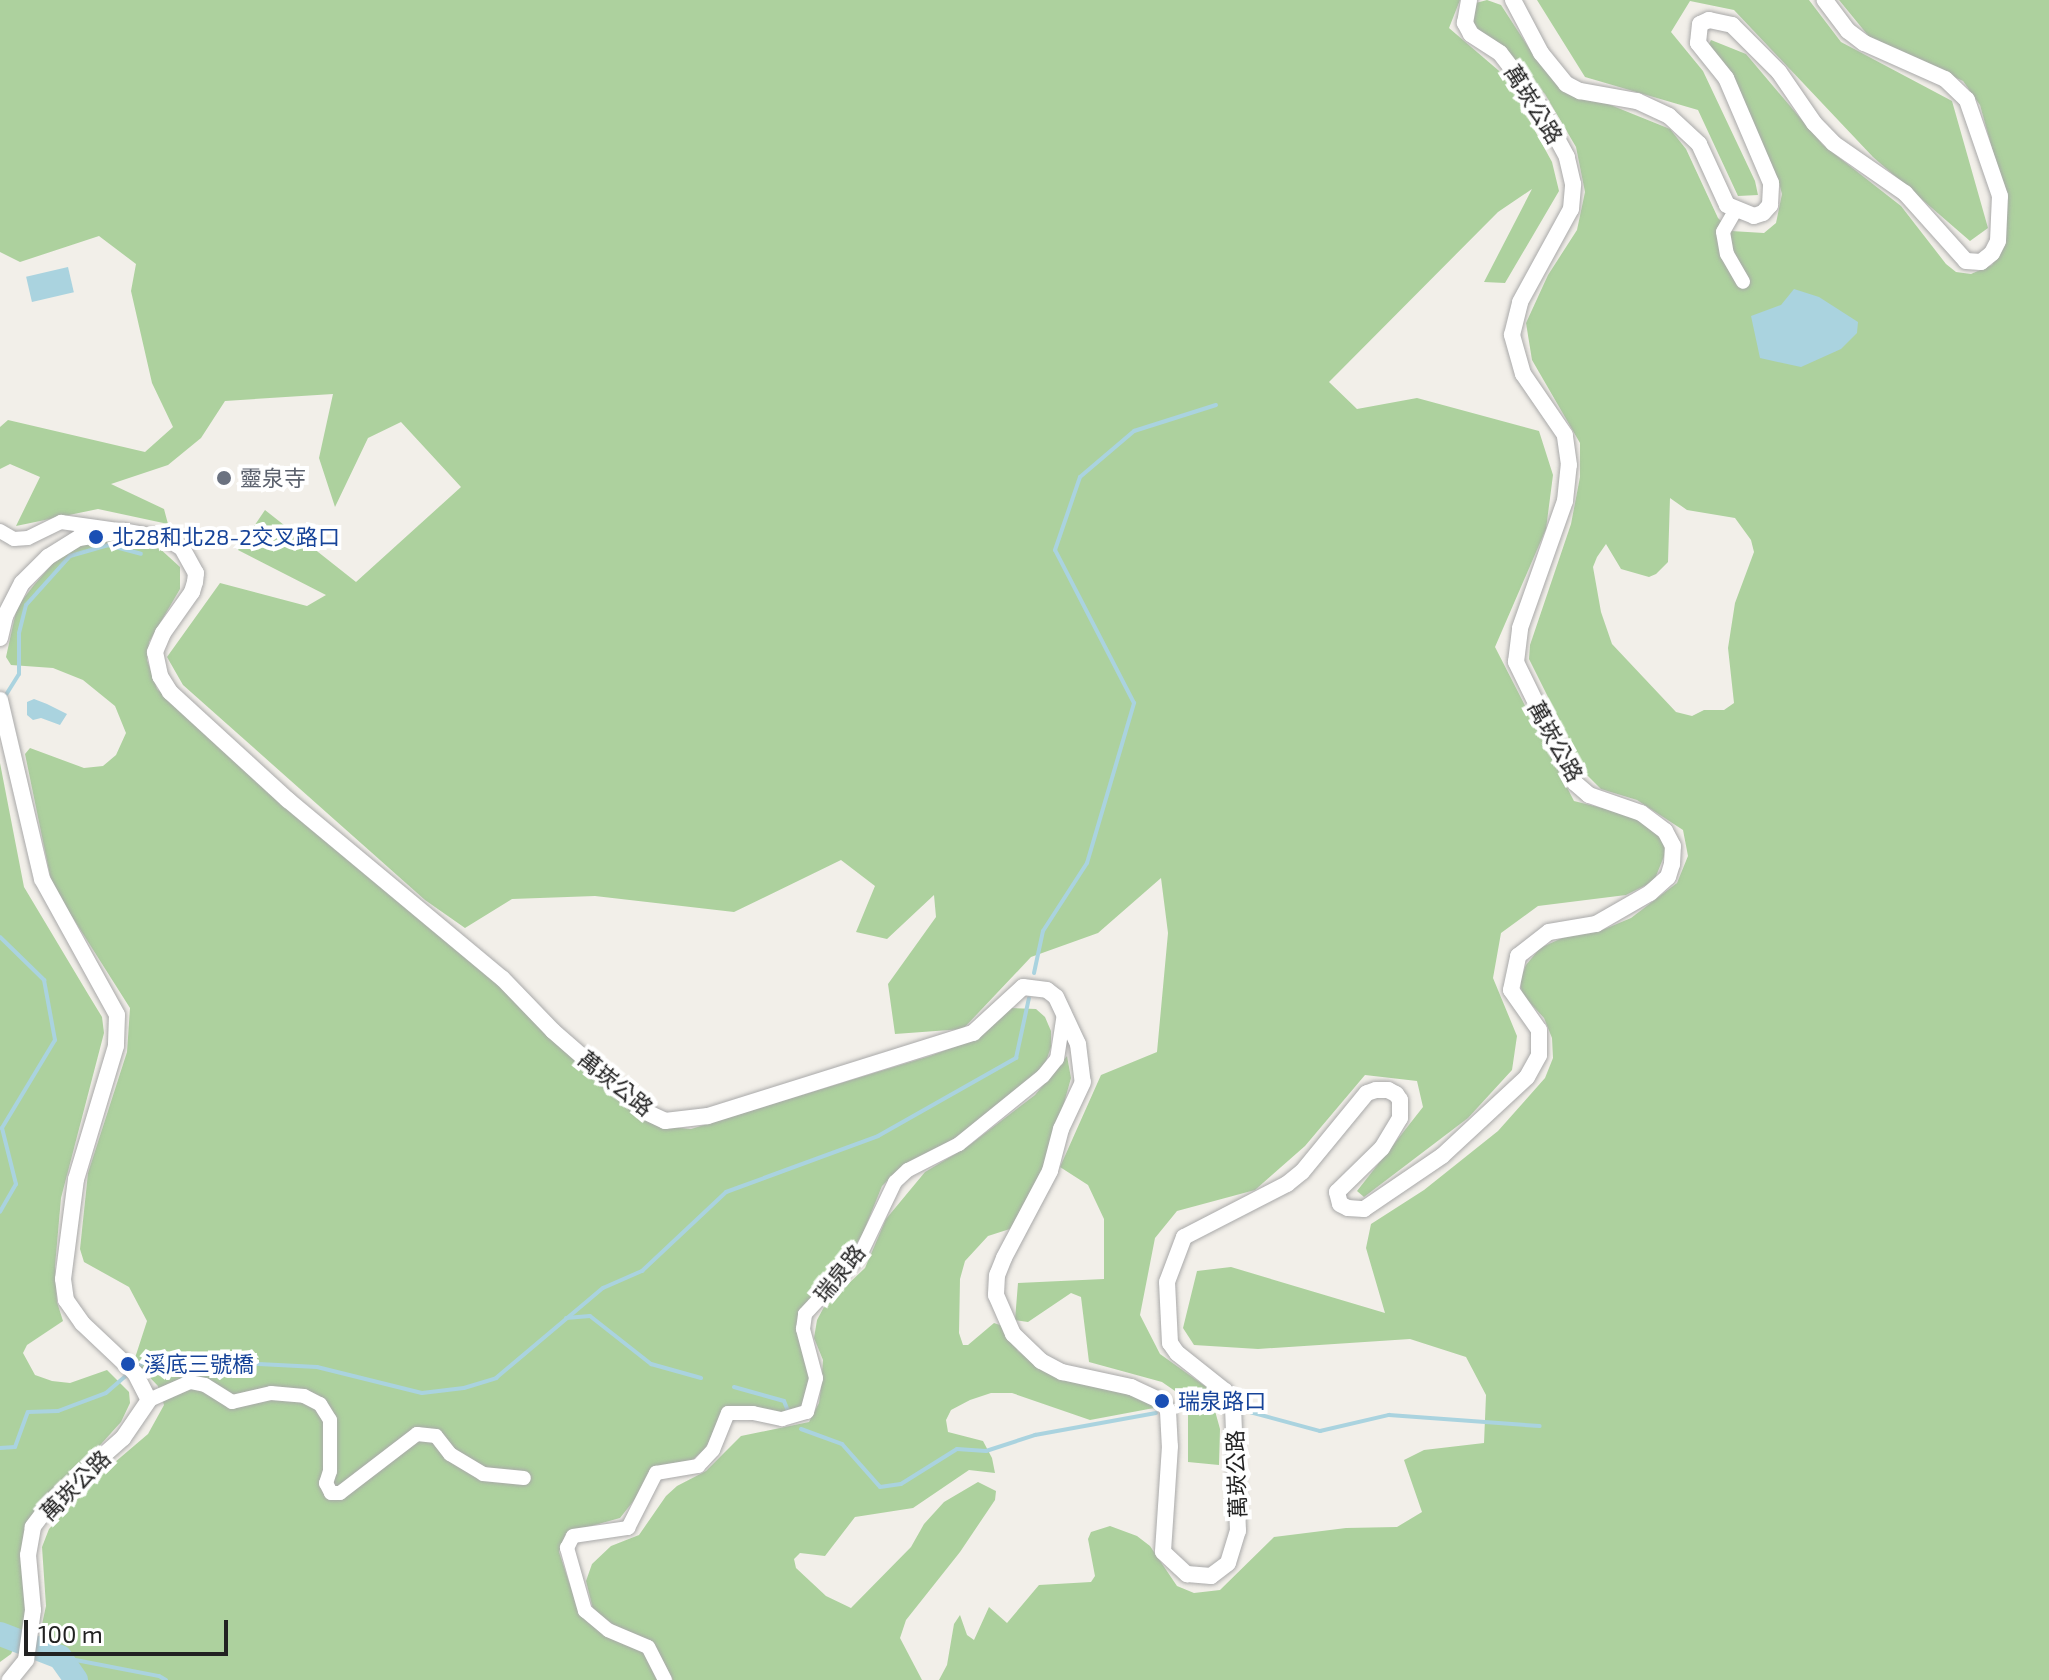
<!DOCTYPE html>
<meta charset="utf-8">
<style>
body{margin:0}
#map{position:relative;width:2049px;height:1680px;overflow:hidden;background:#f2efe9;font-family:"Exo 2","Noto Sans TC",sans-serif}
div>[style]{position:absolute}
.forest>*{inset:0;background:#add19e}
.water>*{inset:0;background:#aad3df;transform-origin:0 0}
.stream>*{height:4px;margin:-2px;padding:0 2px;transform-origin:2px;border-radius:2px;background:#aad3df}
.river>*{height:24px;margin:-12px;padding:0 12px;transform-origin:12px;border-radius:12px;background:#aad3df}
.roads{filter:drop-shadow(0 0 2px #a9a9a9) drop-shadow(0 0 2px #a9a9a9)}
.minor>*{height:14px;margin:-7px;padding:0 7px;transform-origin:7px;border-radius:7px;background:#fff}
.tertiary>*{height:16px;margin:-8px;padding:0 8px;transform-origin:8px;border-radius:8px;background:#fff}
.dots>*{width:22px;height:22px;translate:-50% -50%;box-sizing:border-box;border:4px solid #fff;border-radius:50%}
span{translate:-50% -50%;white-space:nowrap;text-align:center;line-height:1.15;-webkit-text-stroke:8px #fff;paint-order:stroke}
.street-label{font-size:22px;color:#222}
.worship-label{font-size:22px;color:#5b616d}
.left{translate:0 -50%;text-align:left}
.transit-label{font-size:22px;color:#164399}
.scale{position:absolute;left:24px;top:1620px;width:204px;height:36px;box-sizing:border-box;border:4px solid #222;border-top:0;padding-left:10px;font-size:24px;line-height:28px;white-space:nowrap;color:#222;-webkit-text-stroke:6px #fff;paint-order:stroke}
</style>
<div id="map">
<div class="forest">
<i style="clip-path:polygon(0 0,1460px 0,1449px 28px,1505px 76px,1552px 162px,1559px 191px,1505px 283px,1484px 282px,1532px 189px,1498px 212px,1329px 382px,1357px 409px,1417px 398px,1539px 431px,1553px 475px,1546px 529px,1495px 647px,1574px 801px,1658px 822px,1669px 844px,1654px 881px,1626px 895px,1538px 906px,1501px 933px,1493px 978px,1517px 1036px,1512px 1070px,1468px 1118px,1364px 1197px,1357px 1191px,1423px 1107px,1417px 1081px,1365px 1075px,1305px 1146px,1255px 1190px,1177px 1211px,1155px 1238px,1140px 1315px,1160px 1354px,1209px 1389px,1220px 1429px,1219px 1465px,1188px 1462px,1188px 1400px,1162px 1382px,1089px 1362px,1081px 1297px,1071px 1293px,1028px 1322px,1015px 1320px,1018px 1283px,1104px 1279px,1104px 1219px,1088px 1185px,1060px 1167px,1101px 1075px,1157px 1052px,1168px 933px,1161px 878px,1098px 933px,1031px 957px,963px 1029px,895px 1034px,888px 984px,936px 917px,934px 895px,887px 939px,856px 932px,875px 886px,841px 860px,734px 912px,595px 896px,512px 899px,465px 928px,425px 900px,183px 685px,167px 657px,220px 583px,307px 606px,326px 595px,238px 550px,265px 510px,356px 582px,461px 487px,401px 422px,368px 438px,335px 507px,319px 458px,333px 394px,225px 401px,201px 438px,168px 465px,111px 484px,164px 509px,168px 524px,98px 509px,16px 526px,40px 477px,10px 464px,0 469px,0 427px,8px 420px,145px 452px,173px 427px,152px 383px,131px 291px,136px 264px,99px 236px,20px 262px,0 252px)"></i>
<i style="clip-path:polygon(evenodd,1487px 0,1501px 5px,1529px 48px,1561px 85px,1670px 129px,1686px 149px,1718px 218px,1731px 231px,1764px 233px,1776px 223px,1782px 194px,1778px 179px,1708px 46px,1711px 40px,1746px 54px,1823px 145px,1901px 206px,1946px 264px,1956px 272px,1971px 274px,1992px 265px,1998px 254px,2004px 192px,1980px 105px,1963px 81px,1871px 39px,1839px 0,2049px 0,2049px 1680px,939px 1680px,947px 1665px,954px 1624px,960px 1615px,967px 1635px,974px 1640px,989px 1607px,1007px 1623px,1039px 1585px,1091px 1582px,1095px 1576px,1088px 1539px,1091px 1532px,1110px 1526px,1137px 1536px,1150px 1546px,1177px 1586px,1194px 1593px,1220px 1590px,1274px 1537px,1346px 1528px,1397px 1527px,1422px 1512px,1404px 1460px,1424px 1450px,1484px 1443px,1486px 1395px,1466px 1357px,1410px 1339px,1258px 1349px,1194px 1345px,1183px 1328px,1197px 1271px,1231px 1267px,1385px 1313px,1366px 1248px,1371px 1224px,1424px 1190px,1498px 1131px,1545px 1078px,1553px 1058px,1552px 1038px,1544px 1018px,1522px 994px,1520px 980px,1526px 965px,1540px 948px,1571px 934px,1600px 931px,1631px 918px,1677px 883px,1688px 856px,1683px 830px,1637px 800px,1601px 789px,1587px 775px,1529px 659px,1530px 645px,1571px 524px,1580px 477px,1580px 443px,1532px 360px,1526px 323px,1548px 275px,1577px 230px,1585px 192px,1576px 147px,1545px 94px,1510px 56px,1472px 26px,1476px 3px,1487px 0,1670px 498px,1687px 510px,1735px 518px,1751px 540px,1754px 552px,1735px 603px,1728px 648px,1734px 703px,1724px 710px,1704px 710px,1692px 716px,1676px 712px,1612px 644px,1601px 612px,1593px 567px,1597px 557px,1606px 544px,1621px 569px,1649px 577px,1656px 574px,1668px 562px,1670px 498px)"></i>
<i style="clip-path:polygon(1537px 0,1809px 0,1841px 42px,1952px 101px,1988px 228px,1970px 241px,1873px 157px,1734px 10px,1690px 1px,1671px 32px,1703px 71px,1755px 181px,1758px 195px,1738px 196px,1698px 110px,1585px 77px)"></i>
<i style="clip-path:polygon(105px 538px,132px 539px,158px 547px,180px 567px,180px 589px,149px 642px,147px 660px,157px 689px,295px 816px,497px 982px,659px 1126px,691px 1129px,930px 1056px,965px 1043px,1010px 1008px,1036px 1009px,1045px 1017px,1051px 1031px,1051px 1047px,1044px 1067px,960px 1135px,894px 1174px,882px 1186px,863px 1233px,850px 1255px,804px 1307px,797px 1323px,811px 1379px,803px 1408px,785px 1414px,745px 1408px,714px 1432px,705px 1449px,691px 1461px,661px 1466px,620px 1518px,566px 1533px,559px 1552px,580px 1615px,603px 1634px,645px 1651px,660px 1680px,64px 1680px,55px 1667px,35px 1656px,46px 1606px,42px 1547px,49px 1529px,101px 1474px,148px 1434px,164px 1405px,158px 1386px,134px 1361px,147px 1321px,129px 1287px,84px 1262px,80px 1249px,88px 1173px,127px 1052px,130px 1008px,52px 885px,25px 754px,30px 748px,84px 768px,103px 766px,116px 755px,126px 733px,115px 706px,83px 680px,53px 668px,11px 665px,6px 657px,17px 607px,34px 585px,55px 561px,72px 549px)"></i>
<i style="clip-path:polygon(0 763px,24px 887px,88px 994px,102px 1017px,104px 1033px,61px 1198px,55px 1266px,57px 1302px,63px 1321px,27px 1345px,23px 1353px,35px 1375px,52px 1381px,70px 1383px,107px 1370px,129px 1392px,130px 1403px,121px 1422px,28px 1525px,25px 1624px,11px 1654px,0 1662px)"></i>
<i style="clip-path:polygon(1067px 1056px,1071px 1078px,1045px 1171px,1016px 1227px,988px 1236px,965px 1261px,960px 1279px,959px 1333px,963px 1345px,968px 1345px,994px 1323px,1003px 1326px,1018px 1351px,1038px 1366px,1154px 1399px,1154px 1408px,1090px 1420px,1012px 1393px,991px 1393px,970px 1400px,951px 1410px,946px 1420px,948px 1432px,983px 1441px,992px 1458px,995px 1473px,969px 1470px,913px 1508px,855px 1517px,825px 1556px,800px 1553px,794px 1559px,796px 1568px,826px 1596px,851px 1608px,911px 1547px,924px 1524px,944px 1502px,978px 1482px,996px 1491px,995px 1500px,960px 1552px,906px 1620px,900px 1638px,922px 1680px,673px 1680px,656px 1648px,620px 1630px,593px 1609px,586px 1581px,592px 1564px,611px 1546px,639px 1535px,666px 1496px,677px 1486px,706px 1471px,741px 1436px,809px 1422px,819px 1403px,821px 1388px,823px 1360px,814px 1338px,817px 1320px,824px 1307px,865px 1268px,886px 1219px,925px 1172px,967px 1147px,1035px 1095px)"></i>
</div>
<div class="water">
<i style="left:68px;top:267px;width:26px;height:43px;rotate:77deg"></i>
<i style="clip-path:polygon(1794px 289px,1819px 297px,1858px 322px,1857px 333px,1841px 349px,1801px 367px,1760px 358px,1751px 316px,1781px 305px)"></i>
<i style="clip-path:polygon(34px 699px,47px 704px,67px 714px,60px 725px,41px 718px,33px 720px,27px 715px,27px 702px)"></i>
</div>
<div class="stream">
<i style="left:4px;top:698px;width:28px;rotate:-58deg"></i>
<i style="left:19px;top:674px;width:41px;rotate:-90deg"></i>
<i style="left:19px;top:633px;width:29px;rotate:-76deg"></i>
<i style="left:26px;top:605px;width:66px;rotate:-48.1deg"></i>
<i style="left:70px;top:556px;width:40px;rotate:-16deg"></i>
<i style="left:108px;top:545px;width:34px;rotate:15deg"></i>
<i style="left:0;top:937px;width:62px;rotate:44.3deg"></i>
<i style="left:44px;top:980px;width:61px;rotate:79.6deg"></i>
<i style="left:55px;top:1040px;width:103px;rotate:121.1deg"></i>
<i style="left:2px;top:1128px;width:58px;rotate:76deg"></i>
<i style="left:16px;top:1184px;width:32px;rotate:120deg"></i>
<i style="left:1034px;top:973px;width:43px;rotate:-77.9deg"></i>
<i style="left:1043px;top:931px;width:81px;rotate:-57.1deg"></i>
<i style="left:1087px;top:863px;width:167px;rotate:-73.6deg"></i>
<i style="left:1134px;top:703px;width:172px;rotate:-117.3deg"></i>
<i style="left:1055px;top:550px;width:77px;rotate:-71.1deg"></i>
<i style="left:1080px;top:477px;width:71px;rotate:-40.4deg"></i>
<i style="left:1134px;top:431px;width:86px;rotate:-17.6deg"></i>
<i style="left:566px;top:1318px;width:24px;rotate:-5deg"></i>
<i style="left:590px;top:1316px;width:78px;rotate:38.2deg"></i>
<i style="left:651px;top:1364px;width:52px;rotate:15.6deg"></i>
<i style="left:135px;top:1369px;width:11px;rotate:-38deg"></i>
<i style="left:144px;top:1362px;width:34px;rotate:-15deg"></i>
<i style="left:177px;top:1353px;width:64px;rotate:9deg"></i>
<i style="left:240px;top:1363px;width:77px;rotate:3deg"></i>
<i style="left:317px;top:1367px;width:108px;rotate:13.9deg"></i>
<i style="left:422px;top:1393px;width:42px;rotate:-6.8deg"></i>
<i style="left:464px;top:1388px;width:34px;rotate:-17deg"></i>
<i style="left:496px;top:1378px;width:140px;rotate:-40.1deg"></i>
<i style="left:603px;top:1288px;width:43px;rotate:-23.6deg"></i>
<i style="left:642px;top:1271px;width:115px;rotate:-43.2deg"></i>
<i style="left:726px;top:1192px;width:162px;rotate:-20.2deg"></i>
<i style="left:878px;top:1136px;width:159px;rotate:-29.5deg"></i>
<i style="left:1016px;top:1058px;width:61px;rotate:-77.8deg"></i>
<i style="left:734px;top:1387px;width:52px;rotate:15.6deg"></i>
<i style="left:784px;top:1401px;width:11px;rotate:68deg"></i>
<i style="left:1180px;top:1409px;width:41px"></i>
<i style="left:1246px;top:1411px;width:77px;rotate:15.1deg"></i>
<i style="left:1320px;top:1431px;width:71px;rotate:-13.1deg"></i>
<i style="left:1389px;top:1415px;width:151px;rotate:4.2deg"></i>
<i style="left:801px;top:1429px;width:44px;rotate:20.1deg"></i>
<i style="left:842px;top:1444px;width:57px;rotate:48.5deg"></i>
<i style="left:880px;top:1487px;width:21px;rotate:-8deg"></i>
<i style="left:901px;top:1484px;width:66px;rotate:-32deg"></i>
<i style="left:957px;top:1449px;width:29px;rotate:4deg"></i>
<i style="left:986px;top:1451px;width:52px;rotate:-18.1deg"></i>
<i style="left:1035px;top:1435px;width:123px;rotate:-10.3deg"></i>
<i style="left:0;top:1448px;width:15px;rotate:-4deg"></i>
<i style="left:15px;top:1447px;width:37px;rotate:-70deg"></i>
<i style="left:28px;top:1412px;width:30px;rotate:-2deg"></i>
<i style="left:58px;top:1411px;width:51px;rotate:-20.6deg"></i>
<i style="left:106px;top:1393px;width:29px;rotate:-41deg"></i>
<i style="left:60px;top:1657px;width:101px;rotate:10.9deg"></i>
<i style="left:159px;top:1676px;width:8px;rotate:30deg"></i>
</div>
<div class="river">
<i style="left:0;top:1634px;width:64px;rotate:21deg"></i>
<i style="left:60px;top:1657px;width:28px;rotate:55deg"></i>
</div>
<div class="roads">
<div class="minor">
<i style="left:1735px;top:211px;width:24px;rotate:120deg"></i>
<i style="left:1723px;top:232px;width:22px;rotate:80deg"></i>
<i style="left:1727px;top:254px;width:32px;rotate:60deg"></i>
<i style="left:0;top:531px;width:16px;rotate:30deg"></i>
<i style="left:14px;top:539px;width:14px;rotate:-4deg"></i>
<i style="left:28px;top:538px;width:37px;rotate:-26deg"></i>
<i style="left:61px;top:522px;width:59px;rotate:7.9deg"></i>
<i style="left:149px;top:1400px;width:45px;rotate:-23.7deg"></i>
<i style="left:190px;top:1382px;width:15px;rotate:11deg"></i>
<i style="left:205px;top:1385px;width:32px;rotate:32deg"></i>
<i style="left:232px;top:1402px;width:40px;rotate:-13deg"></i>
<i style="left:271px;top:1393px;width:33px;rotate:5deg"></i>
<i style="left:304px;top:1396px;width:18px;rotate:27deg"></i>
<i style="left:320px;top:1404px;width:19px;rotate:58deg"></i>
<i style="left:330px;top:1420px;width:51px;rotate:90deg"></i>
<i style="left:330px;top:1471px;width:13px;rotate:108deg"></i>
<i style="left:326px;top:1483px;width:11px;rotate:63deg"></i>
<i style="left:331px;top:1493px;width:9px"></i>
<i style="left:340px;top:1493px;width:97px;rotate:-37.5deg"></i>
<i style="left:417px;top:1434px;width:19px;rotate:6deg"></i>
<i style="left:436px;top:1436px;width:23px;rotate:52deg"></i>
<i style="left:450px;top:1454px;width:39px;rotate:31deg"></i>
<i style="left:483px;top:1474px;width:41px;rotate:5.6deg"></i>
<i style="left:665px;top:1680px;width:37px;rotate:-117deg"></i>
<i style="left:648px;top:1647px;width:43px;rotate:-157deg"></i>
<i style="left:608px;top:1630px;width:30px;rotate:-140deg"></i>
<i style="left:585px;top:1611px;width:66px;rotate:-105.9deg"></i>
<i style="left:567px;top:1548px;width:13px;rotate:-63deg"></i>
<i style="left:573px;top:1536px;width:56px;rotate:-8.3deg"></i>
<i style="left:628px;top:1528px;width:62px;rotate:-63deg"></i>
<i style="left:656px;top:1473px;width:43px;rotate:-9.5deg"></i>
<i style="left:698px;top:1466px;width:22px;rotate:-47deg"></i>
<i style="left:713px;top:1450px;width:40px;rotate:-68deg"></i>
<i style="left:728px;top:1413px;width:25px"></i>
<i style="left:753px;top:1413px;width:30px;rotate:12deg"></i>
<i style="left:782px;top:1419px;width:26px;rotate:-16deg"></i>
<i style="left:807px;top:1412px;width:35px;rotate:-75deg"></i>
<i style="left:816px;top:1378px;width:51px;rotate:-104.9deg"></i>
<i style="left:803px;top:1329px;width:15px;rotate:-82deg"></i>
<i style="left:805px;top:1314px;width:81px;rotate:-47deg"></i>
<i style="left:860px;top:1255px;width:81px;rotate:-64.4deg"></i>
<i style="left:895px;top:1182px;width:18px;rotate:-43deg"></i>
<i style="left:908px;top:1170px;width:57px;rotate:-27deg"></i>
<i style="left:959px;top:1144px;width:108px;rotate:-39deg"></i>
<i style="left:1043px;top:1076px;width:22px;rotate:-51deg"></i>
<i style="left:1057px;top:1059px;width:47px;rotate:-81.3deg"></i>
</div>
<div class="tertiary">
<i style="left:1513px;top:0;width:60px;rotate:62.2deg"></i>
<i style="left:1541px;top:53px;width:40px;rotate:51deg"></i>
<i style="left:1566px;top:84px;width:16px;rotate:27deg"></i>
<i style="left:1580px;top:91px;width:58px;rotate:10deg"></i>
<i style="left:1637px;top:101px;width:35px;rotate:25deg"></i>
<i style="left:1669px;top:116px;width:41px;rotate:43deg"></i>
<i style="left:1699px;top:144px;width:67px;rotate:65.3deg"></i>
<i style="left:1727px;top:205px;width:29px;rotate:22deg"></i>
<i style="left:1754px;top:216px;width:9px;rotate:-18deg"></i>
<i style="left:1763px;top:213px;width:11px;rotate:-49deg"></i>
<i style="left:1770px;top:205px;width:22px;rotate:-87deg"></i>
<i style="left:1771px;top:183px;width:114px;rotate:-113.2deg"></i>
<i style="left:1726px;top:78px;width:45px;rotate:-128.7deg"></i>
<i style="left:1698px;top:43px;width:19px;rotate:-84deg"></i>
<i style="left:1700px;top:24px;width:10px;rotate:-24deg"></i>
<i style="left:1709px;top:20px;width:24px;rotate:12deg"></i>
<i style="left:1732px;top:25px;width:66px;rotate:45deg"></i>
<i style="left:1779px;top:72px;width:62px;rotate:55.5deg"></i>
<i style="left:1814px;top:123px;width:28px;rotate:46deg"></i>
<i style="left:1833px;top:143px;width:88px;rotate:34.8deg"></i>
<i style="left:1905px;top:193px;width:91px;rotate:48.1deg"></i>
<i style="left:1966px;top:261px;width:15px;rotate:4deg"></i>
<i style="left:1981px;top:262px;width:14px;rotate:-39deg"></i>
<i style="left:1992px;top:253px;width:13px;rotate:-63deg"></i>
<i style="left:1998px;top:241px;width:45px;rotate:-87.5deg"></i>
<i style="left:2000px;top:196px;width:102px;rotate:-109deg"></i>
<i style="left:1967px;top:100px;width:30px;rotate:-136deg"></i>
<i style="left:1945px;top:79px;width:89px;rotate:-156deg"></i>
<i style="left:1864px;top:43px;width:20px;rotate:-143deg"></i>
<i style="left:1848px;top:31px;width:39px;rotate:-127deg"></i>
<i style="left:0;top:638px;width:23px;rotate:-77deg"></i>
<i style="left:5px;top:616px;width:37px;rotate:-63deg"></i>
<i style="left:22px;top:583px;width:37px;rotate:-45deg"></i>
<i style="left:48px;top:557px;width:36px;rotate:-32deg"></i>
<i style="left:79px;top:538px;width:45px;rotate:-9deg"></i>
<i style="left:123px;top:531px;width:45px;rotate:10.3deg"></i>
<i style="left:167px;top:539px;width:17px;rotate:31deg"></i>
<i style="left:182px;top:548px;width:29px;rotate:61deg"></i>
<i style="left:196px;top:573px;width:9px;rotate:96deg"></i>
<i style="left:195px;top:582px;width:10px;rotate:107deg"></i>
<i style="left:192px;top:592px;width:50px;rotate:125.3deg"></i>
<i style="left:163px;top:633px;width:21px;rotate:113deg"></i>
<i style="left:155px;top:652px;width:25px;rotate:78deg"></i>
<i style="left:160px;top:676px;width:19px;rotate:58deg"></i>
<i style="left:170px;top:692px;width:160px;rotate:42.5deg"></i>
<i style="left:288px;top:800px;width:278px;rotate:39.8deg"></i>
<i style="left:502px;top:978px;width:74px;rotate:46.1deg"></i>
<i style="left:553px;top:1031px;width:123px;rotate:41.1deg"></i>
<i style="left:646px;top:1112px;width:21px;rotate:25deg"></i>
<i style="left:665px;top:1121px;width:43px;rotate:-6.6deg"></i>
<i style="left:708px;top:1116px;width:278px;rotate:-17.4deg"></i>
<i style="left:973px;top:1033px;width:68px;rotate:-42.6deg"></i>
<i style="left:1023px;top:987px;width:24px;rotate:7deg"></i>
<i style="left:1047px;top:990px;width:11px;rotate:38deg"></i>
<i style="left:1056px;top:997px;width:52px;rotate:64.9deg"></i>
<i style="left:1078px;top:1044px;width:38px;rotate:83deg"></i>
<i style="left:1083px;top:1082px;width:52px;rotate:115.1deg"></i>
<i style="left:1061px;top:1129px;width:43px;rotate:104.7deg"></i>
<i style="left:1050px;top:1171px;width:98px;rotate:117.9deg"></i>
<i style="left:1004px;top:1258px;width:18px;rotate:112deg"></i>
<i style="left:997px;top:1275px;width:20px;rotate:93deg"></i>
<i style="left:996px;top:1295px;width:43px;rotate:66.4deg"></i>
<i style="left:1013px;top:1334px;width:39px;rotate:44deg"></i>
<i style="left:1041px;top:1361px;width:24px;rotate:28deg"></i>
<i style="left:1062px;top:1372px;width:71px;rotate:12.3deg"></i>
<i style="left:1131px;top:1387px;width:35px;rotate:25deg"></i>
<i style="left:1163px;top:1402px;width:10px;rotate:61deg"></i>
<i style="left:1168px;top:1411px;width:35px;rotate:87deg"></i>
<i style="left:1170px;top:1446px;width:106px;rotate:93.8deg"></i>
<i style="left:1163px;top:1552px;width:33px;rotate:43deg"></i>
<i style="left:1187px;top:1574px;width:24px;rotate:5deg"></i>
<i style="left:1211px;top:1576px;width:21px;rotate:-37deg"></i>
<i style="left:1228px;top:1563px;width:34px;rotate:-73deg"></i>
<i style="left:1238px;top:1531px;width:123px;rotate:-92.3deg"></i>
<i style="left:1233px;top:1408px;width:19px;rotate:-115deg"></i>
<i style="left:1225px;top:1391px;width:61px;rotate:-141.6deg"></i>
<i style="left:1177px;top:1353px;width:12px;rotate:-125deg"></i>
<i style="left:1170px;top:1343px;width:61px;rotate:-92.8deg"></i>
<i style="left:1167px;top:1282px;width:48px;rotate:-69.3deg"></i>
<i style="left:1184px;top:1237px;width:116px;rotate:-27.2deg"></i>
<i style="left:1287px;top:1184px;width:19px;rotate:-39deg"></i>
<i style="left:1302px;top:1172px;width:102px;rotate:-50.6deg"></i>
<i style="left:1367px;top:1093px;width:9px;rotate:-18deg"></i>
<i style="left:1376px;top:1090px;width:12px"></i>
<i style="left:1388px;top:1090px;width:9px;rotate:27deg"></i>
<i style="left:1396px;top:1094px;width:7px;rotate:56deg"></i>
<i style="left:1400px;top:1100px;width:18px;rotate:90deg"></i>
<i style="left:1400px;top:1118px;width:35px;rotate:121deg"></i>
<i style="left:1382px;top:1148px;width:63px;rotate:135.6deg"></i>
<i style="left:1337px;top:1192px;width:12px;rotate:76deg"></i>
<i style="left:1340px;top:1204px;width:9px;rotate:27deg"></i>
<i style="left:1348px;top:1208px;width:16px;rotate:4deg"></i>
<i style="left:1364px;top:1209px;width:94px;rotate:-34.2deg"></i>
<i style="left:1442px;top:1156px;width:116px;rotate:-42.9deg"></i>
<i style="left:1527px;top:1077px;width:25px;rotate:-61deg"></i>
<i style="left:1539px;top:1055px;width:25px;rotate:-90deg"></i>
<i style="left:1539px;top:1030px;width:49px;rotate:-125deg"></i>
<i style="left:1511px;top:990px;width:35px;rotate:-78deg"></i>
<i style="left:1518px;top:956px;width:39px;rotate:-38deg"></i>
<i style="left:1549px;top:932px;width:48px;rotate:-9.7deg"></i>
<i style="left:1596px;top:924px;width:62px;rotate:-29.9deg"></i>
<i style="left:1650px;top:893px;width:24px;rotate:-42deg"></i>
<i style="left:1668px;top:877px;width:14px;rotate:-73deg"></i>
<i style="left:1672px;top:864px;width:18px;rotate:-87deg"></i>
<i style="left:1673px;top:846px;width:17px;rotate:-118deg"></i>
<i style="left:1665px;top:831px;width:30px;rotate:-143deg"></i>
<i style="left:1641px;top:813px;width:55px;rotate:-160.9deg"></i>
<i style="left:1589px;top:795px;width:18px;rotate:-139deg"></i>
<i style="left:1575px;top:783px;width:135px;rotate:-116deg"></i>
<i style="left:1516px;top:662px;width:34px;rotate:-83deg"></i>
<i style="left:1520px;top:628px;width:135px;rotate:-70.5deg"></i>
<i style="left:1565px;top:501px;width:36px;rotate:-84deg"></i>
<i style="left:1569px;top:465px;width:30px;rotate:-98deg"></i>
<i style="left:1565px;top:435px;width:74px;rotate:-124.5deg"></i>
<i style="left:1523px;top:374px;width:41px;rotate:-105.8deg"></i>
<i style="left:1512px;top:335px;width:34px;rotate:-76deg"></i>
<i style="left:1520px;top:302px;width:106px;rotate:-61.3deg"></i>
<i style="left:1571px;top:209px;width:25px;rotate:-85deg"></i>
<i style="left:1573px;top:184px;width:28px;rotate:-103deg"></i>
<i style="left:1567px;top:157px;width:65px;rotate:-118.5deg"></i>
<i style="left:1536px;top:100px;width:59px;rotate:-127.5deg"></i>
<i style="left:1500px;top:53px;width:35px;rotate:-147deg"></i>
<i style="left:1471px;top:34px;width:13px;rotate:-119deg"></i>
<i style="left:1465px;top:23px;width:23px;rotate:-80deg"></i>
<i style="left:0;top:700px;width:184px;rotate:76.8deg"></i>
<i style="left:42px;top:879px;width:155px;rotate:61.1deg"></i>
<i style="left:117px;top:1015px;width:31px;rotate:92deg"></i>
<i style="left:116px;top:1046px;width:139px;rotate:106.7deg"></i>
<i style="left:76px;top:1179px;width:101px;rotate:97.4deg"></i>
<i style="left:63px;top:1279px;width:21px;rotate:82deg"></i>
<i style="left:66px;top:1300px;width:28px;rotate:55deg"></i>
<i style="left:82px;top:1323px;width:73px;rotate:43.3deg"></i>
<i style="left:135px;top:1373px;width:30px;rotate:63deg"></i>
<i style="left:149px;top:1400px;width:46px;rotate:124.4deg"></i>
<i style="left:123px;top:1438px;width:94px;rotate:138.5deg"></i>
<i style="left:53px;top:1500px;width:34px;rotate:127deg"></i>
<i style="left:33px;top:1527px;width:28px;rotate:100deg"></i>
<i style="left:28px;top:1555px;width:55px;rotate:84.8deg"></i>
<i style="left:33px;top:1610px;width:50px;rotate:98deg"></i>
<i style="left:26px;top:1660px;width:26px;rotate:129deg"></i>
</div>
</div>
<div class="dots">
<i style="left:224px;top:478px;background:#6b7280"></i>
<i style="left:96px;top:537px;background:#1a4fb4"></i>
<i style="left:128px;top:1364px;background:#1a4fb4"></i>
<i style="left:1162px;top:1401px;background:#1a4fb4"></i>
</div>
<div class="street-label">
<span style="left:1534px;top:104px;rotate:58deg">萬崁公路</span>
<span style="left:1556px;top:741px;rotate:61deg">萬崁公路</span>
<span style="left:616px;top:1083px;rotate:39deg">萬崁公路</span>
<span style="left:839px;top:1273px;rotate:-51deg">瑞泉路</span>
<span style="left:1236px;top:1474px;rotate:-92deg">萬崁公路</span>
<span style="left:75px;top:1485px;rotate:-45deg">萬崁公路</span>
</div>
<div class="worship-label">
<span class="left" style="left:240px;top:478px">靈泉寺</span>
</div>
<div class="transit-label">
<span class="left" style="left:112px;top:537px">北28和北28-2交叉路口</span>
<span class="left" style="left:144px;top:1364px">溪底三號橋</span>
<span class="left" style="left:1178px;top:1401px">瑞泉路口</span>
</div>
<div class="scale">100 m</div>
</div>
